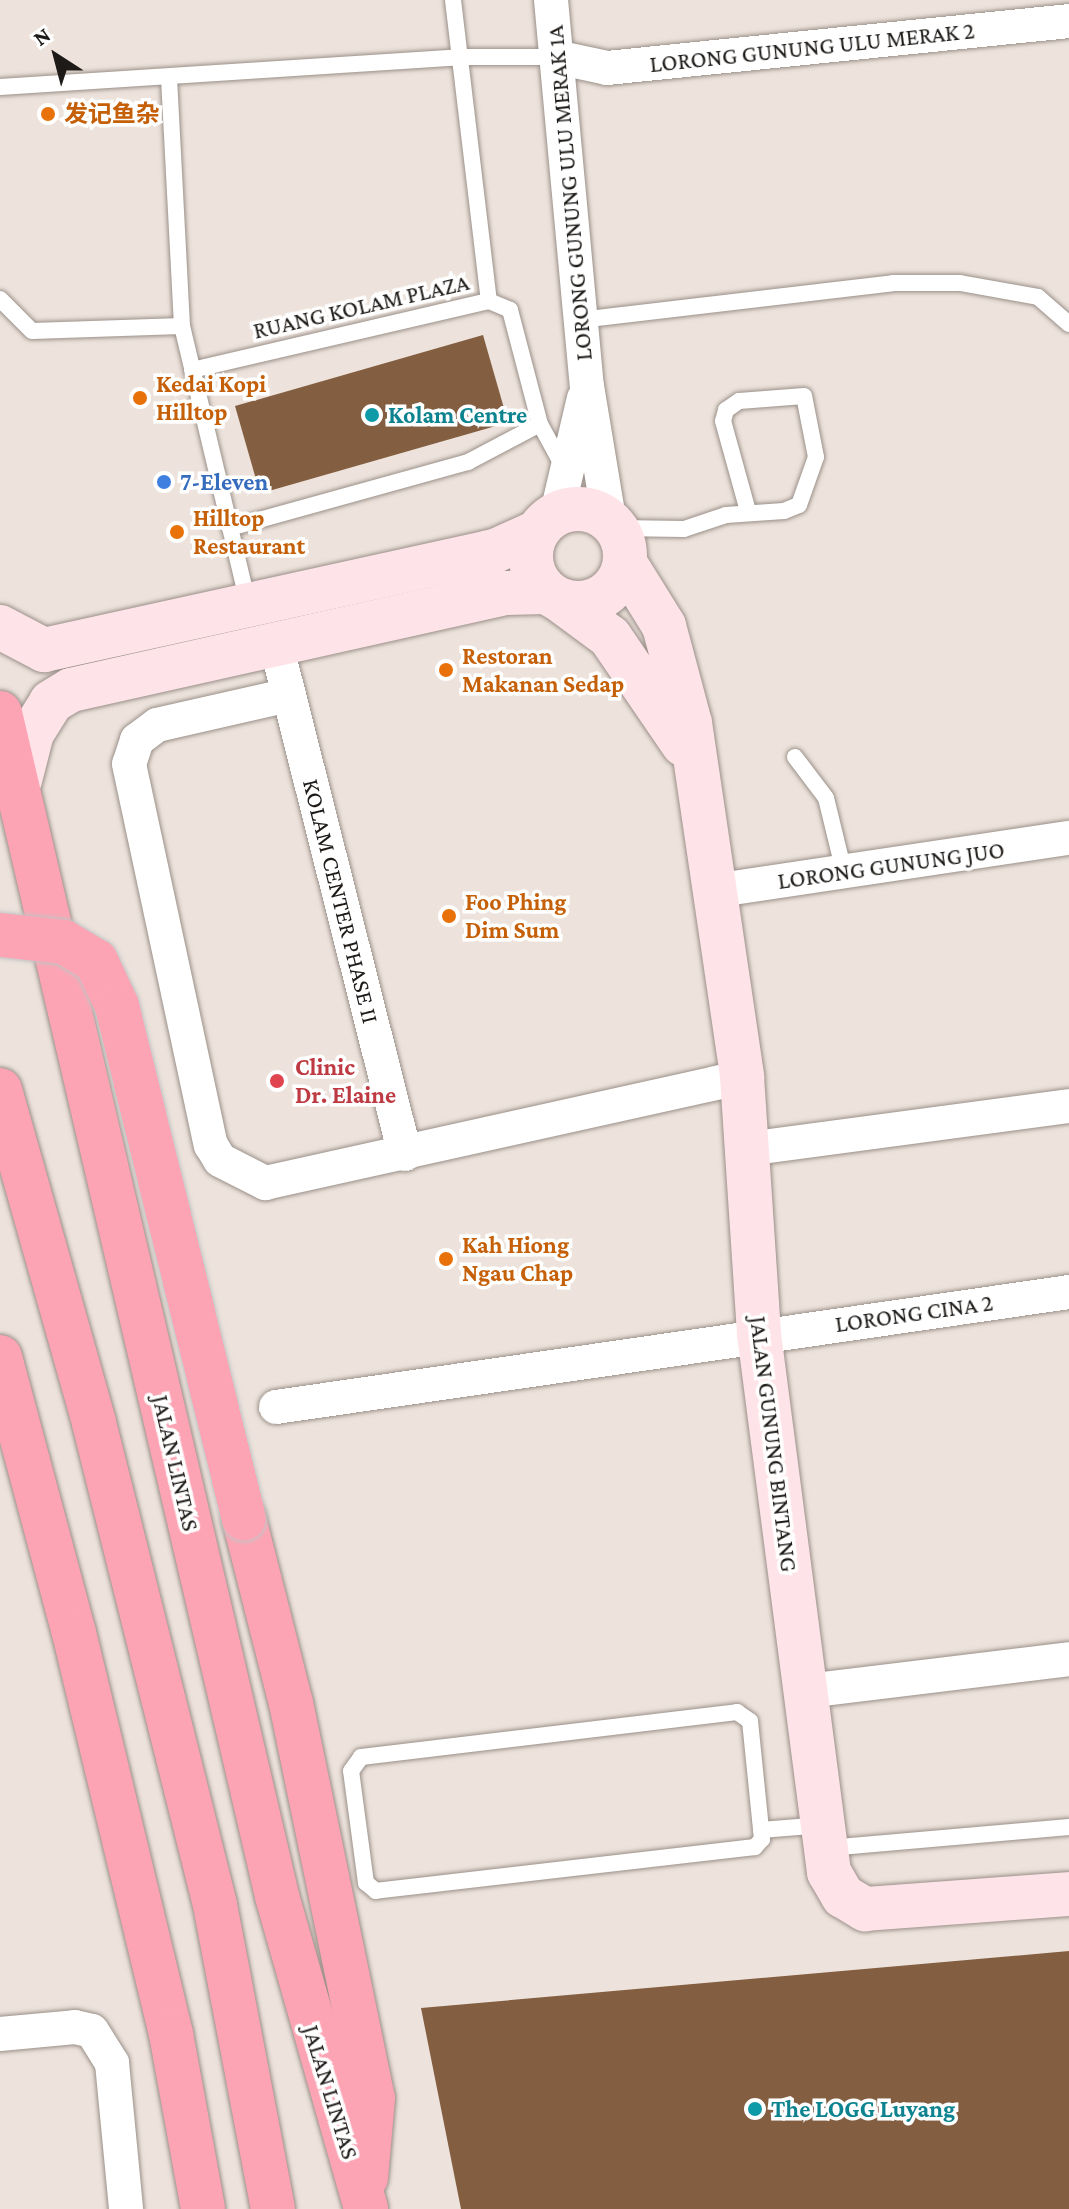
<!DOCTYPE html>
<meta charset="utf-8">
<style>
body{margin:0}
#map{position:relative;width:1069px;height:2209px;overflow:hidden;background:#ede3dc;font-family:"Crimson Pro","Noto Sans SC",serif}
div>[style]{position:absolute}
.building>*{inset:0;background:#835e41;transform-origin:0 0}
.roads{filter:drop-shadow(0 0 2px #9a9089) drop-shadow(0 0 2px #9a9089)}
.lane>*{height:16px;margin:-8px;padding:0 8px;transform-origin:8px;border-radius:8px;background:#fff}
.street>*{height:34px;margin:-17px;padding:0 17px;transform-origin:17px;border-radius:17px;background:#fff}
.secondary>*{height:44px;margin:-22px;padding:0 22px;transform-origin:22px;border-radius:22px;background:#fee4e8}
.secondary>.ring{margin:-22px;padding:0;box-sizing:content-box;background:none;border:44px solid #fee4e8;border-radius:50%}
.highway>*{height:44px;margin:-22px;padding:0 22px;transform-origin:22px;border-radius:22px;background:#fda4b4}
.bridges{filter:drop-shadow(0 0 2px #c4c3c3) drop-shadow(0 0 2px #c4c3c3)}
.highway-bridge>*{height:44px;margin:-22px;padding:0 22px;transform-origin:22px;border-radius:22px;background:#fda4b4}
.dots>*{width:22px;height:22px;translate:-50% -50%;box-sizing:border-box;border:4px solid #fff;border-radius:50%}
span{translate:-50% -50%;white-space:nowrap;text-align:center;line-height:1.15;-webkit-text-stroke:7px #fff;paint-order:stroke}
.street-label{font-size:24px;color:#1d1a17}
.food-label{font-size:24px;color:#c56008;font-weight:700}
.left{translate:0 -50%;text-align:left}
.culture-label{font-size:24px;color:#0d838f;font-weight:700}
.shop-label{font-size:24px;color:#366cbe;font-weight:700}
.health-label{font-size:24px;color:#be3a42;font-weight:700}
.north{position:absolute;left:16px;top:16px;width:80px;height:80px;-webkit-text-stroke:6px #fff;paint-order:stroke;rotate:324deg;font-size:22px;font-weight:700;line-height:32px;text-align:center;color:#1d1a17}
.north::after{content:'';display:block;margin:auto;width:28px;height:36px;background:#1d1a17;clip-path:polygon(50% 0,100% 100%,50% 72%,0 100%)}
</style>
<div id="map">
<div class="building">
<i style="left:483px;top:335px;width:91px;height:258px;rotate:74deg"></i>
<i style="clip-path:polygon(1069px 1951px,1069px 2209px,461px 2209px,421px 2008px)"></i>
</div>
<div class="roads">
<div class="lane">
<i style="left:453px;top:0;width:303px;rotate:83.2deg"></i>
<i style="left:169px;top:78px;width:248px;rotate:87deg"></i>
<i style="left:182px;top:326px;width:286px;rotate:76.6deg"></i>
<i style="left:0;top:87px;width:461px;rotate:-3.7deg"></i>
<i style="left:460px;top:57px;width:96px"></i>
<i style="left:0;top:299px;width:45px;rotate:45deg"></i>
<i style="left:32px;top:331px;width:150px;rotate:-1.9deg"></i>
<i style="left:489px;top:301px;width:23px;rotate:23deg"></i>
<i style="left:510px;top:310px;width:118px;rotate:75.3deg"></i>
<i style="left:540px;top:424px;width:50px;rotate:61.4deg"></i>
<i style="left:580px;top:320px;width:315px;rotate:-6.7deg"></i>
<i style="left:893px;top:283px;width:67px"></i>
<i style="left:960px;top:283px;width:79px;rotate:10.2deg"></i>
<i style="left:1038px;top:297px;width:41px;rotate:41.1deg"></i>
<i style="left:192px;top:370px;width:305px;rotate:-13.1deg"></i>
<i style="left:230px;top:528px;width:247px;rotate:-15.5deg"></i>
<i style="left:468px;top:462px;width:81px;rotate:-27.8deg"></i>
<i style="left:617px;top:528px;width:67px;rotate:0.9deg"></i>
<i style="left:684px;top:529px;width:44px;rotate:-18.4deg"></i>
<i style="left:726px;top:515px;width:58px;rotate:-3.9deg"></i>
<i style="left:784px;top:511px;width:16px;rotate:-22deg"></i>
<i style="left:799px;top:505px;width:51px;rotate:-70.5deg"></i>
<i style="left:816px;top:457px;width:62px;rotate:-101.1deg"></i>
<i style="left:804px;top:396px;width:65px;rotate:175.6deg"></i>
<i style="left:739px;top:401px;width:16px;rotate:145deg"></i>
<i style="left:726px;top:410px;width:11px;rotate:105deg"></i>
<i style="left:723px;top:421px;width:93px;rotate:74.5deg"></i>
<i style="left:795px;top:757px;width:51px;rotate:52.9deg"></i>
<i style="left:826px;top:798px;width:76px;rotate:76.3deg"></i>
<i style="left:737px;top:1712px;width:16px;rotate:35deg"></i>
<i style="left:750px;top:1721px;width:119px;rotate:84.2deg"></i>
<i style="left:762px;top:1839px;width:11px;rotate:131deg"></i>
<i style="left:755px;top:1847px;width:382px;rotate:173.4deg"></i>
<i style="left:376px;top:1891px;width:13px;rotate:-141deg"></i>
<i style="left:366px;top:1883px;width:113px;rotate:-97.6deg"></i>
<i style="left:351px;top:1771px;width:17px;rotate:-54deg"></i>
<i style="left:361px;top:1757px;width:379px;rotate:-6.8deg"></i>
<i style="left:761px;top:1830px;width:62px;rotate:-4.6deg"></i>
<i style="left:828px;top:1848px;width:242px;rotate:-5deg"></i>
</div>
<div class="street">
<i style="left:551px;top:0;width:388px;rotate:84.7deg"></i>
<i style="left:587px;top:386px;width:135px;rotate:80.6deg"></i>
<i style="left:556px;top:57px;width:52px;rotate:12.2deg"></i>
<i style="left:607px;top:68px;width:464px;rotate:-5.8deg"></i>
<i style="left:557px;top:513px;width:118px;rotate:-76.8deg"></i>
<i style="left:276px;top:644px;width:526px;rotate:75.81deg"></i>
<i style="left:289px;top:695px;width:135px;rotate:167.2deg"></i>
<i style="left:157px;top:725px;width:25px;rotate:143deg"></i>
<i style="left:137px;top:740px;width:25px;rotate:108deg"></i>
<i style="left:129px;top:764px;width:390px;rotate:77.9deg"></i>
<i style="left:211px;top:1145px;width:17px;rotate:59deg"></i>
<i style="left:220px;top:1160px;width:51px;rotate:27.1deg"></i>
<i style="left:265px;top:1183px;width:489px;rotate:-12.5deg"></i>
<i style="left:713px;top:891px;width:360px;rotate:-8.5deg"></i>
<i style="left:747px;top:1149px;width:325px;rotate:-7.6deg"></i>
<i style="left:276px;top:1407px;width:801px;rotate:-8.25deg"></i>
<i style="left:806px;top:1691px;width:265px;rotate:-6.9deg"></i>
<i style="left:0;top:2034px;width:75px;rotate:-5.3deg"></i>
<i style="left:75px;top:2027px;width:17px;rotate:13deg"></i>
<i style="left:92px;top:2031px;width:38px;rotate:58deg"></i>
<i style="left:112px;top:2063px;width:147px;rotate:84.5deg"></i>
</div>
<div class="secondary">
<i class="ring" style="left:531px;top:509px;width:50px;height:50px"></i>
<i style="left:625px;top:563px;width:74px;rotate:58.2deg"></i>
<i style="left:664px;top:626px;width:100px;rotate:75deg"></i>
<i style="left:690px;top:723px;width:358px;rotate:81.6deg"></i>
<i style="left:742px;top:1077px;width:258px;rotate:86.2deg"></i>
<i style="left:759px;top:1334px;width:543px;rotate:82.59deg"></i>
<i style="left:829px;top:1872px;width:28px;rotate:60deg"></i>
<i style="left:843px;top:1896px;width:26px;rotate:31deg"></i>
<i style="left:865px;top:1909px;width:205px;rotate:-4.2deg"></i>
<i style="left:560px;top:600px;width:62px;rotate:36.5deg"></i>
<i style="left:610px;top:637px;width:130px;rotate:55.7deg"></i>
<i style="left:0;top:627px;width:50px;rotate:27.6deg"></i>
<i style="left:44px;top:650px;width:462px;rotate:-12.4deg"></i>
<i style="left:495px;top:551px;width:46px;rotate:-24.3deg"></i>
<i style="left:20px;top:780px;width:49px;rotate:-75.7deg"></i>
<i style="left:32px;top:733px;width:36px;rotate:-58deg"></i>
<i style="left:51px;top:702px;width:23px;rotate:-31deg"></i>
<i style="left:71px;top:690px;width:445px;rotate:-12.6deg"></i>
<i style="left:505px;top:593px;width:42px;rotate:-1.4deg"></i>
</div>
<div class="highway">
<i style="left:0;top:713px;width:1215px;rotate:76.82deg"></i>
<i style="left:277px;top:1896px;width:325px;rotate:74.1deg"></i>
<i style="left:0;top:1090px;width:346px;rotate:74.2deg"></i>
<i style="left:94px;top:1423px;width:497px;rotate:75.9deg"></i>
<i style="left:215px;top:1905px;width:309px;rotate:79.2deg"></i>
<i style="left:0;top:1357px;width:286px;rotate:75deg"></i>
<i style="left:74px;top:1633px;width:413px;rotate:76.4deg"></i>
<i style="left:171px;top:2034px;width:178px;rotate:79.6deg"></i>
<i style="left:244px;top:1519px;width:190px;rotate:75.7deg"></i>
<i style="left:291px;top:1703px;width:403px;rotate:78.3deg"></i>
<i style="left:373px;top:2098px;width:80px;rotate:95deg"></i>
</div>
</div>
<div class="bridges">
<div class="highway-bridge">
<i style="left:0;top:935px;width:64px;rotate:6.2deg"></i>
<i style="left:64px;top:942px;width:37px;rotate:31deg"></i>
<i style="left:96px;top:961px;width:50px;rotate:65deg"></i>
<i style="left:117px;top:1006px;width:528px;rotate:76.1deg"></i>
</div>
</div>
<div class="dots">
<i style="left:48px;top:114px;background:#e8710a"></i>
<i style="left:140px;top:398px;background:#e8710a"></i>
<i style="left:372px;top:415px;background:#0f9aa8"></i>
<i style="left:164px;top:482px;background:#3f7fe0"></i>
<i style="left:177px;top:532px;background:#e8710a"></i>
<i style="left:446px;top:670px;background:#e8710a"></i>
<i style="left:449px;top:916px;background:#e8710a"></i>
<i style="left:277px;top:1081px;background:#e0444e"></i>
<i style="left:446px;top:1259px;background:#e8710a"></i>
<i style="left:755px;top:2109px;background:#0f9aa8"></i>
</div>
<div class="street-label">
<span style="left:812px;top:47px;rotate:-6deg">LORONG GUNUNG ULU MERAK 2</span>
<span style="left:569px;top:193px;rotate:-95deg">LORONG GUNUNG ULU MERAK 1A</span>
<span style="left:361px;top:306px;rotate:-13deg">RUANG KOLAM PLAZA</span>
<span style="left:891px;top:865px;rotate:-8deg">LORONG GUNUNG JUO</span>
<span style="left:341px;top:901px;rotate:76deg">KOLAM CENTER PHASE II</span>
<span style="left:914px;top:1313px;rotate:-8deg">LORONG CINA 2</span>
<span style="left:774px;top:1444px;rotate:83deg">JALAN GUNUNG BINTANG</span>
<span style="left:176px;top:1463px;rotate:77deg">JALAN LINTAS</span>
<span style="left:331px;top:2092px;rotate:73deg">JALAN LINTAS</span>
</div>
<div class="food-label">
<span class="left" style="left:64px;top:114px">发记鱼杂</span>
<span class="left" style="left:156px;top:398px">Kedai Kopi<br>Hilltop</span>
<span class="left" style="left:193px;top:532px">Hilltop<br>Restaurant</span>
<span class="left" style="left:462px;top:670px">Restoran<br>Makanan Sedap</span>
<span class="left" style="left:465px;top:916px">Foo Phing<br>Dim Sum</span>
<span class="left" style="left:462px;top:1259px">Kah Hiong<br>Ngau Chap</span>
</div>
<div class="culture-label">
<span class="left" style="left:388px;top:415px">Kolam Centre</span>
<span class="left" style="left:771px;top:2109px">The LOGG Luyang</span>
</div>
<div class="shop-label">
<span class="left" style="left:180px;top:482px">7-Eleven</span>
</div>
<div class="health-label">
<span class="left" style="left:295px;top:1081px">Clinic<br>Dr. Elaine</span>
</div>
<div class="north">N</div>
</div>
